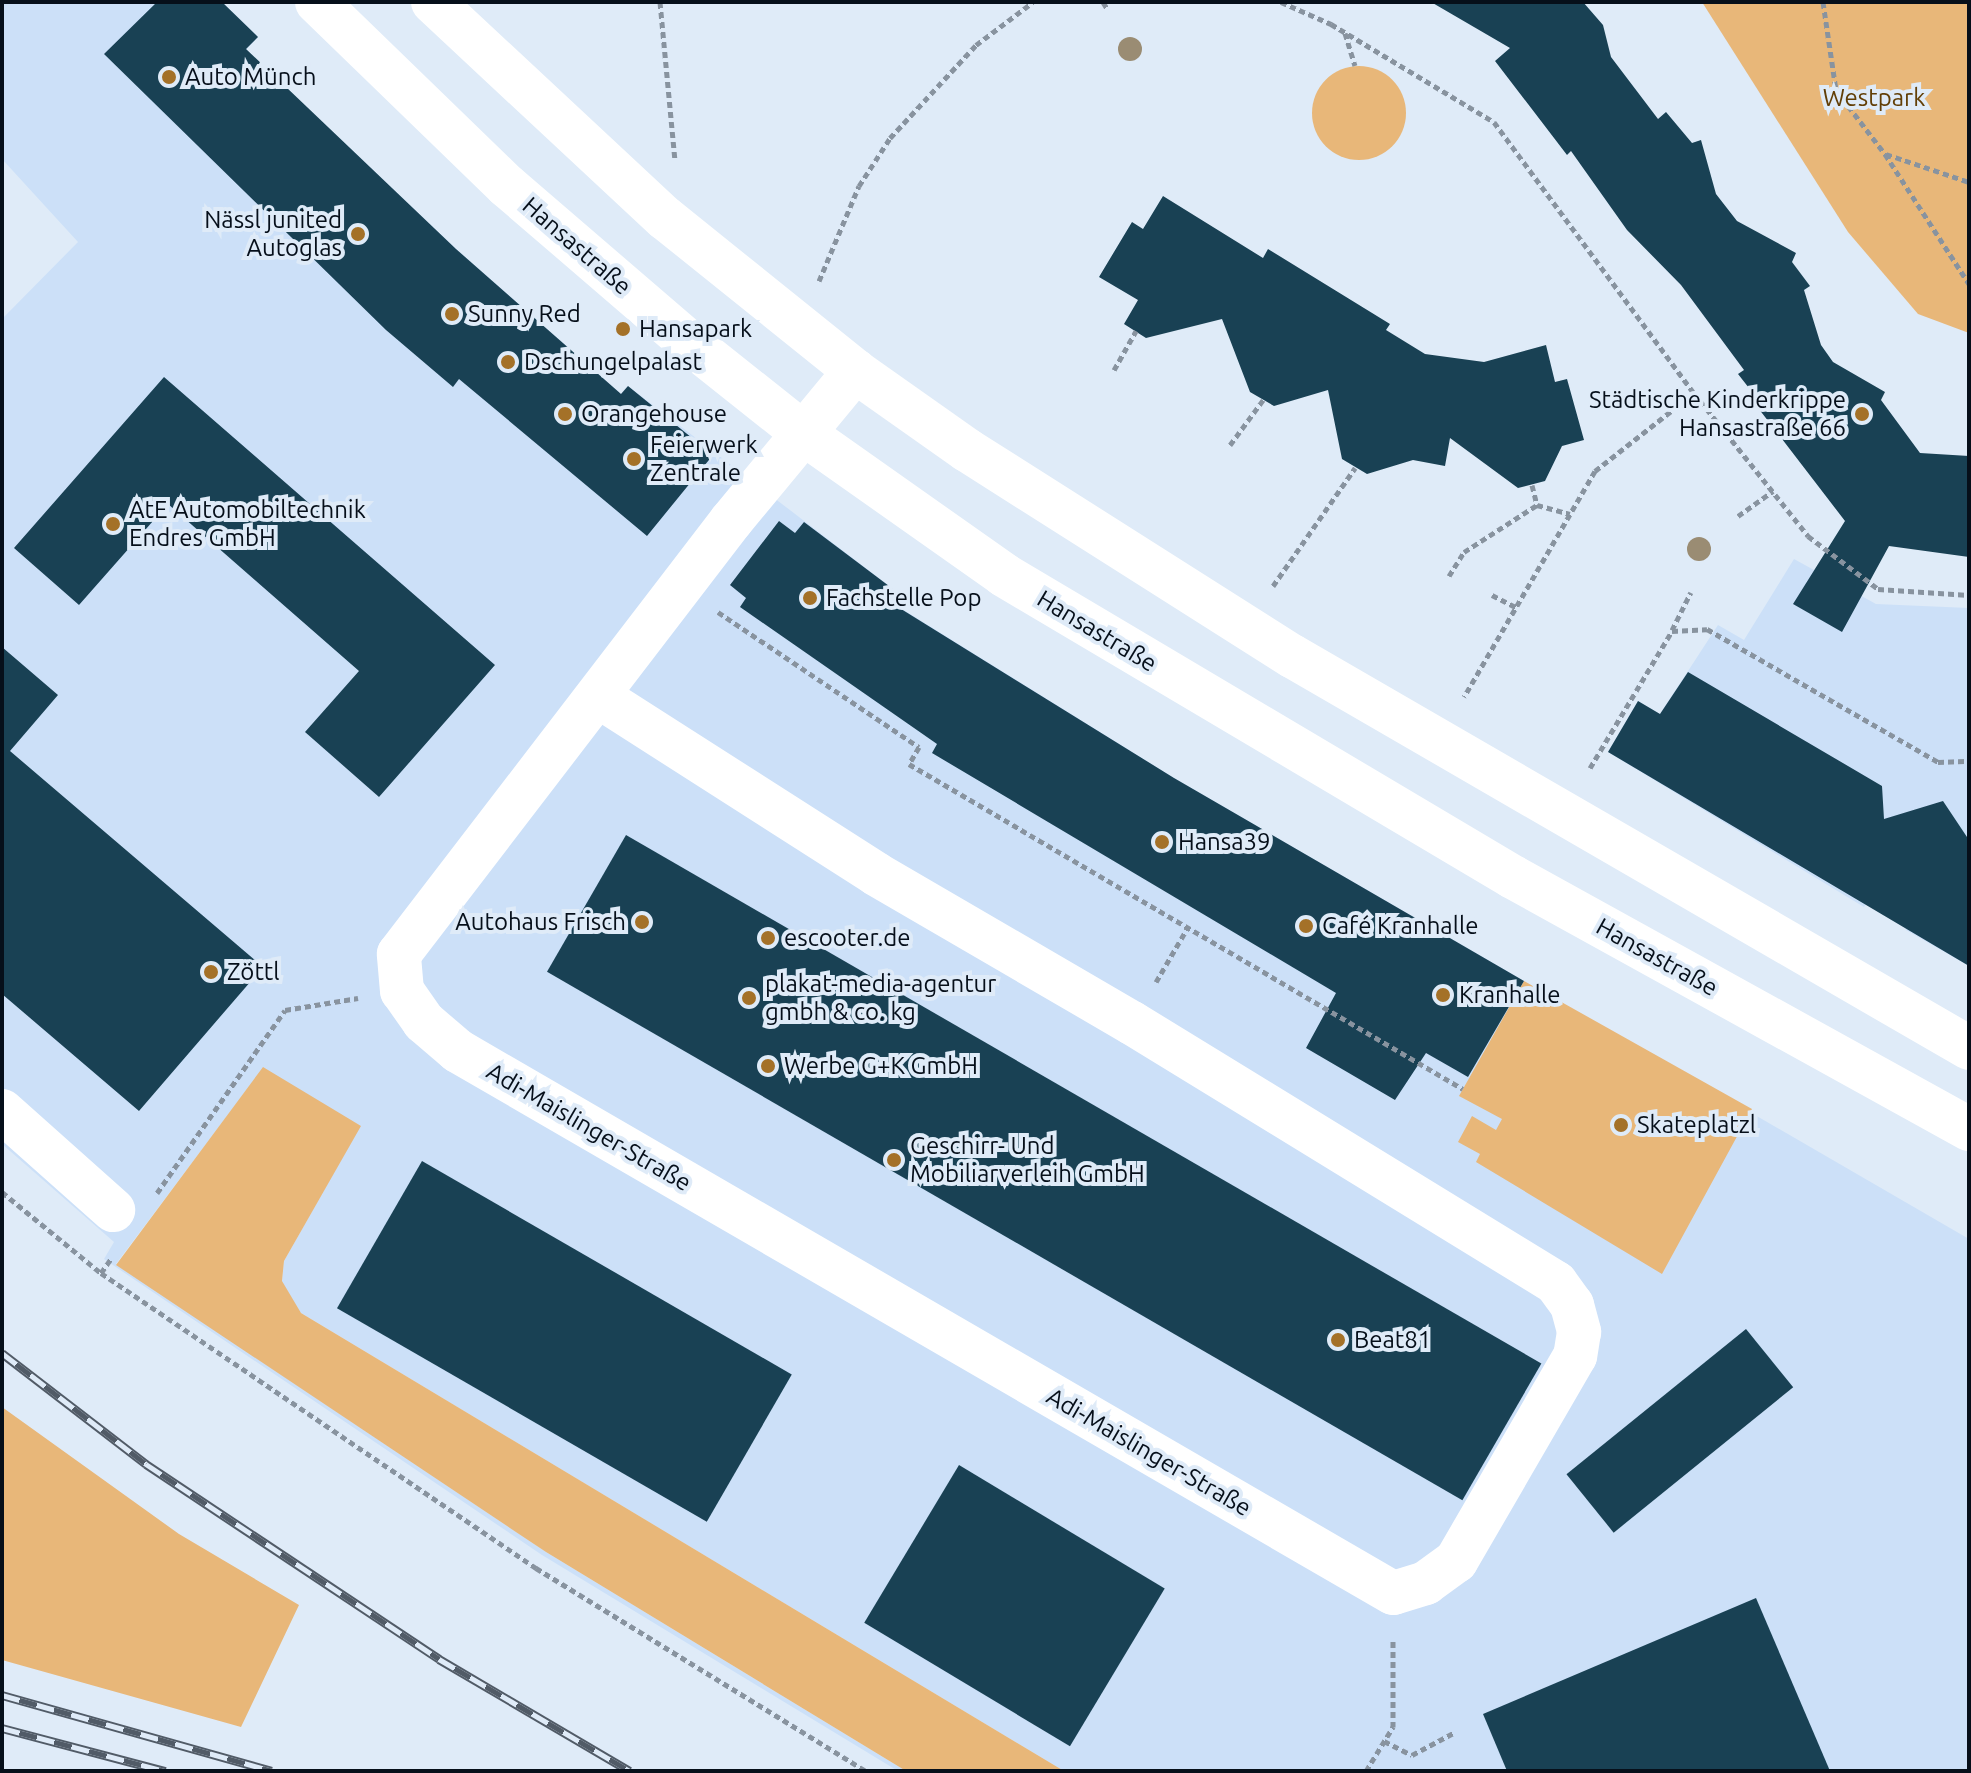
<!DOCTYPE html>
<meta charset="utf-8">
<style>
body{margin:0}
#map{position:relative;width:1971px;height:1773px;overflow:hidden;background:#dfebf8;font-family:Ubuntu,sans-serif}
div>[style]{position:absolute}
.built>*{inset:0;background:#cce0f8}
.green>*{inset:0;background:#e8b779}
.round{border-radius:50%}
.building>*{inset:0;background:#194154;transform-origin:0 0}
.path>*{height:5px;margin-top:-2.5px;transform-origin:0;background:repeating-linear-gradient(90deg,#88939f 0 6px,transparent 0 10px)}
.minor>*{height:44px;margin:-22px;padding:0 22px;transform-origin:22px;border-radius:22px;background:#fff}
.major>*{height:44px;margin:-22px;padding:0 22px;transform-origin:22px;border-radius:22px;background:#fff}
.rail>*{height:9px;margin-top:-4.5px;transform-origin:0;background:repeating-linear-gradient(90deg,#dfebf8 0 18px,#515b67 0 36px);box-sizing:border-box;border-block:2px solid #515b67}
.trees>*{width:24px;height:24px;margin:-12px;border-radius:50%;background:#9a8c73}
.dots>*{width:22px;height:22px;translate:-50% -50%;box-sizing:border-box;border:4px solid #dfebf8;border-radius:50%}
span{translate:-50% -50%;white-space:nowrap;text-align:center;line-height:1.15;-webkit-text-stroke:8px #dfebf8;paint-order:stroke}
.poi-label{font-size:24px;color:#060f1a}
.left{translate:0 -50%;text-align:left}
.right{translate:-100% -50%;text-align:right}
.park-label{font-size:24px;color:#623f07}
.street-label{font-size:24px;color:#060f1a}
.frame{position:absolute;inset:0;border:4px solid #060f1a;pointer-events:none}
</style>
<div id="map">
<div class="built">
<i style="clip-path:polygon(2px 2px,222px 2px,258px 37px,246px 50px,456px 249px,621px 394px,628px 386px,893px 589px,886px 599px,1174px 778px,1969px 1239px,1969px 1771px,1064px 1771px,301px 1313px,290px 1302px,282px 1281px,284px 1261px,360px 1126px,263px 1068px,116px 1264px,546px 1552px,906px 1771px,898px 1771px,542px 1555px,104px 1259px,114px 1242px,2px 1144px,2px 319px,78px 242px,2px 159px)"></i>
<i style="clip-path:polygon(1794px 559px,1876px 604px,1969px 608px,1969px 966px,1906px 930px,1898px 895px,1877px 886px,1864px 907px,1608px 752px,1638px 701px,1660px 714px,1718px 625px,1744px 640px)"></i>
</div>
<div class="green">
<i style="clip-path:polygon(1702px 2px,1969px 2px,1969px 333px,1918px 314px,1848px 232px)"></i>
<i class="round" style="left:1312px;top:66px;width:94px;height:94px"></i>
<i style="clip-path:polygon(1524px 981px,1752px 1109px,1662px 1274px,1476px 1162px,1480px 1154px,1458px 1142px,1472px 1116px,1496px 1130px,1502px 1119px,1459px 1096px)"></i>
<i style="clip-path:polygon(263px 1067px,361px 1126px,284px 1261px,282px 1281px,301px 1313px,1064px 1771px,906px 1771px,546px 1552px,116px 1265px)"></i>
<i style="clip-path:polygon(2px 1407px,179px 1534px,299px 1605px,241px 1727px,2px 1660px)"></i>
</div>
<div class="building">
<i style="clip-path:polygon(157px 2px,222px 2px,258px 37px,246px 49px,456px 249px,621px 394px,628px 386px,713px 455px,647px 536px,459px 379px,453px 387px,386px 330px,104px 54px)"></i>
<i style="clip-path:polygon(1431px 2px,1583px 2px,1603px 25px,1611px 57px,1658px 119px,1666px 112px,1692px 143px,1701px 140px,1716px 194px,1737px 221px,1796px 253px,1792px 262px,1810px 286px,1804px 290px,1821px 345px,1833px 362px,1885px 392px,1881px 400px,1920px 453px,1969px 456px,1969px 557px,1889px 546px,1842px 632px,1793px 604px,1845px 521px,1752px 400px,1756px 397px,1738px 374px,1744px 370px,1681px 285px,1627px 230px,1571px 151px,1567px 155px,1495px 61px,1510px 48px)"></i>
<i style="clip-path:polygon(1163px 196px,1263px 258px,1268px 249px,1390px 324px,1386px 330px,1425px 354px,1484px 362px,1546px 345px,1555px 382px,1567px 379px,1584px 440px,1562px 446px,1545px 481px,1518px 488px,1450px 438px,1445px 466px,1413px 460px,1367px 474px,1342px 459px,1328px 390px,1274px 406px,1250px 392px,1222px 319px,1146px 338px,1124px 324px,1138px 300px,1099px 277px,1132px 222px,1143px 229px)"></i>
<i style="clip-path:polygon(164px 377px,495px 665px,379px 797px,305px 732px,359px 671px,168px 504px,79px 605px,14px 548px)"></i>
<i style="clip-path:polygon(779px 521px,795px 533px,804px 522px,893px 589px,885px 599px,1174px 778px,1524px 981px,1468px 1077px,1426px 1053px,1395px 1100px,1306px 1048px,1336px 993px,932px 753px,937px 744px,740px 607px,746px 598px,730px 585px)"></i>
<i style="clip-path:polygon(2px 647px,58px 695px,10px 751px,263px 967px,139px 1111px,2px 994px)"></i>
<i style="clip-path:polygon(1688px 672px,1882px 786px,1884px 819px,1943px 801px,1969px 840px,1969px 966px,1608px 752px,1638px 701px,1660px 714px)"></i>
<i style="left:626px;top:835px;width:1057px;height:158px;rotate:30deg"></i>
<i style="left:422px;top:1161px;width:427px;height:170px;rotate:30deg"></i>
<i style="left:1746px;top:1329px;width:75px;height:231px;rotate:51deg"></i>
<i style="left:959px;top:1465px;width:240px;height:184px;rotate:31deg"></i>
<i style="clip-path:polygon(1756px 1598px,1830px 1771px,1507px 1771px,1483px 1714px)"></i>
</div>
<div class="path">
<i style="left:660px;top:2px;width:159px;rotate:84.6deg"></i>
<i style="left:1103px;top:2px;width:9px;rotate:58deg"></i>
<i style="left:1281px;top:2px;width:55px;rotate:23.7deg"></i>
<i style="left:1331px;top:24px;width:190px;rotate:31deg"></i>
<i style="left:1494px;top:122px;width:337px;rotate:53.6deg"></i>
<i style="left:1694px;top:393px;width:126px;rotate:141.8deg"></i>
<i style="left:1595px;top:471px;width:261px;rotate:120.1deg"></i>
<i style="left:1823px;top:2px;width:89px;rotate:81.6deg"></i>
<i style="left:1836px;top:90px;width:81px;rotate:52.6deg"></i>
<i style="left:1885px;top:154px;width:155px;rotate:57.1deg"></i>
<i style="left:1345px;top:33px;width:34px;rotate:73deg"></i>
<i style="left:1886px;top:154px;width:88px;rotate:18.6deg"></i>
<i style="left:819px;top:281px;width:103px;rotate:-67.2deg"></i>
<i style="left:859px;top:186px;width:57px;rotate:-57.1deg"></i>
<i style="left:890px;top:138px;width:127px;rotate:-47.2deg"></i>
<i style="left:976px;top:45px;width:71px;rotate:-37deg"></i>
<i style="left:1114px;top:370px;width:45px;rotate:-60.6deg"></i>
<i style="left:1694px;top:393px;width:183px;rotate:51.4deg"></i>
<i style="left:1808px;top:536px;width:88px;rotate:37.1deg"></i>
<i style="left:1878px;top:589px;width:91px;rotate:3.8deg"></i>
<i style="left:696px;top:423px;width:14px;rotate:-54deg"></i>
<i style="left:1230px;top:445px;width:56px;rotate:-53.7deg"></i>
<i style="left:1532px;top:485px;width:21px;rotate:76deg"></i>
<i style="left:1738px;top:516px;width:43px;rotate:-35.5deg"></i>
<i style="left:1449px;top:576px;width:28px;rotate:-58deg"></i>
<i style="left:1464px;top:552px;width:87px;rotate:-32.8deg"></i>
<i style="left:1537px;top:505px;width:34px;rotate:15deg"></i>
<i style="left:1273px;top:586px;width:144px;rotate:-55.2deg"></i>
<i style="left:1492px;top:595px;width:27px;rotate:27deg"></i>
<i style="left:718px;top:612px;width:242px;rotate:33.9deg"></i>
<i style="left:919px;top:747px;width:20px;rotate:120deg"></i>
<i style="left:909px;top:764px;width:642px;rotate:30.4deg"></i>
<i style="left:1672px;top:630px;width:42px;rotate:-63.4deg"></i>
<i style="left:1590px;top:768px;width:160px;rotate:-59.1deg"></i>
<i style="left:1672px;top:631px;width:35px;rotate:-3deg"></i>
<i style="left:1707px;top:629px;width:267px;rotate:29.9deg"></i>
<i style="left:1938px;top:762px;width:27px;rotate:-2deg"></i>
<i style="left:1156px;top:982px;width:64px;rotate:-59.8deg"></i>
<i style="left:2px;top:1192px;width:128px;rotate:39.3deg"></i>
<i style="left:101px;top:1273px;width:526px;rotate:34.14deg"></i>
<i style="left:536px;top:1568px;width:387px;rotate:31.6deg"></i>
<i style="left:157px;top:1193px;width:223px;rotate:-55deg"></i>
<i style="left:285px;top:1010px;width:74px;rotate:-9.3deg"></i>
<i style="left:101px;top:1273px;width:19px;rotate:-55deg"></i>
<i style="left:1384px;top:1741px;width:31px;rotate:27deg"></i>
<i style="left:1412px;top:1755px;width:49px;rotate:-28.1deg"></i>
<i style="left:1366px;top:1771px;width:52px;rotate:-58.5deg"></i>
<i style="left:1393px;top:1727px;width:89px;rotate:-90deg"></i>
</div>
<div class="minor">
<i style="left:598px;top:696px;width:330px;rotate:32.6deg"></i>
<i style="left:876px;top:874px;width:296px;rotate:30.2deg"></i>
<i style="left:1132px;top:1023px;width:497px;rotate:31.5deg"></i>
<i style="left:1556px;top:1283px;width:27px;rotate:54deg"></i>
<i style="left:1572px;top:1305px;width:28px;rotate:75deg"></i>
<i style="left:1579px;top:1332px;width:24px;rotate:99deg"></i>
<i style="left:1575px;top:1356px;width:237px;rotate:120.1deg"></i>
<i style="left:1456px;top:1561px;width:37px;rotate:144deg"></i>
<i style="left:1426px;top:1583px;width:34px;rotate:163deg"></i>
<i style="left:1393px;top:1593px;width:1081px;rotate:-149.9deg"></i>
<i style="left:458px;top:1051px;width:45px;rotate:-139.5deg"></i>
<i style="left:424px;top:1022px;width:38px;rotate:-125deg"></i>
<i style="left:402px;top:991px;width:37px;rotate:-95deg"></i>
<i style="left:399px;top:954px;width:546px;rotate:-52.52deg"></i>
<i style="left:731px;top:521px;width:195px;rotate:-50.4deg"></i>
<i style="left:2px;top:1111px;width:149px;rotate:41.7deg"></i>
</div>
<div class="major">
<i style="left:317px;top:2px;width:264px;rotate:44.1deg"></i>
<i style="left:507px;top:186px;width:243px;rotate:40.7deg"></i>
<i style="left:691px;top:344px;width:143px;rotate:38.5deg"></i>
<i style="left:803px;top:433px;width:246px;rotate:35.2deg"></i>
<i style="left:1004px;top:575px;width:592px;rotate:30.68deg"></i>
<i style="left:1513px;top:877px;width:521px;rotate:28.93deg"></i>
<i style="left:433px;top:2px;width:317px;rotate:43deg"></i>
<i style="left:665px;top:218px;width:244px;rotate:38.8deg"></i>
<i style="left:855px;top:371px;width:137px;rotate:35.2deg"></i>
<i style="left:967px;top:450px;width:385px;rotate:32.4deg"></i>
<i style="left:1292px;top:656px;width:782px;rotate:30.07deg"></i>
</div>
<div class="rail">
<i style="left:2px;top:1353px;width:182px;rotate:37.6deg"></i>
<i style="left:146px;top:1464px;width:352px;rotate:33.6deg"></i>
<i style="left:439px;top:1659px;width:221px;rotate:30.4deg"></i>
<i style="left:2px;top:1695px;width:280px;rotate:15.7deg"></i>
<i style="left:2px;top:1728px;width:169px;rotate:14.8deg"></i>
</div>
<div class="trees">
<i style="left:1130px;top:49px"></i>
<i style="left:1699px;top:549px"></i>
</div>
<div class="dots">
<i style="left:169px;top:77px;background:#a47128"></i>
<i style="left:358px;top:234px;background:#a47128"></i>
<i style="left:452px;top:314px;background:#a47128"></i>
<i style="left:623px;top:329px;background:#a47128"></i>
<i style="left:508px;top:362px;background:#a47128"></i>
<i style="left:565px;top:414px;background:#a47128"></i>
<i style="left:1862px;top:414px;background:#a47128"></i>
<i style="left:634px;top:459px;background:#a47128"></i>
<i style="left:113px;top:524px;background:#a47128"></i>
<i style="left:810px;top:598px;background:#a47128"></i>
<i style="left:1162px;top:842px;background:#a47128"></i>
<i style="left:642px;top:922px;background:#a47128"></i>
<i style="left:1306px;top:926px;background:#a47128"></i>
<i style="left:768px;top:938px;background:#a47128"></i>
<i style="left:211px;top:972px;background:#a47128"></i>
<i style="left:1443px;top:995px;background:#a47128"></i>
<i style="left:749px;top:998px;background:#a47128"></i>
<i style="left:768px;top:1066px;background:#a47128"></i>
<i style="left:1621px;top:1125px;background:#a47128"></i>
<i style="left:894px;top:1160px;background:#a47128"></i>
<i style="left:1338px;top:1340px;background:#a47128"></i>
</div>
<div class="poi-label">
<span class="left" style="left:185px;top:77px">Auto Münch</span>
<span class="right" style="left:342px;top:234px">Nässl junited<br>Autoglas</span>
<span class="left" style="left:468px;top:314px">Sunny Red</span>
<span class="left" style="left:639px;top:329px">Hansapark</span>
<span class="left" style="left:524px;top:362px">Dschungelpalast</span>
<span class="right" style="left:1846px;top:414px">Städtische Kinderkrippe<br>Hansastraße 66</span>
<span class="left" style="left:581px;top:414px">Orangehouse</span>
<span class="left" style="left:650px;top:459px">Feierwerk<br>Zentrale</span>
<span class="left" style="left:129px;top:524px">AtE Automobiltechnik<br>Endres GmbH</span>
<span class="left" style="left:826px;top:598px">Fachstelle Pop</span>
<span class="left" style="left:1178px;top:842px">Hansa39</span>
<span class="right" style="left:626px;top:922px">Autohaus Frisch</span>
<span class="left" style="left:1322px;top:926px">Café Kranhalle</span>
<span class="left" style="left:784px;top:938px">escooter.de</span>
<span class="left" style="left:227px;top:972px">Zöttl</span>
<span class="left" style="left:765px;top:998px">plakat-media-agentur<br>gmbh &amp; co. kg</span>
<span class="left" style="left:1459px;top:995px">Kranhalle</span>
<span class="left" style="left:784px;top:1066px">Werbe G+K GmbH</span>
<span class="left" style="left:1637px;top:1125px">Skateplatzl</span>
<span class="left" style="left:910px;top:1160px">Geschirr- Und<br>Mobiliarverleih GmbH</span>
<span class="left" style="left:1354px;top:1340px">Beat81</span>
</div>
<div class="park-label">
<span style="left:1874px;top:98px">Westpark</span>
</div>
<div class="street-label">
<span style="left:577px;top:246px;rotate:41deg">Hansastraße</span>
<span style="left:1097px;top:631px;rotate:31deg">Hansastraße</span>
<span style="left:1657px;top:957px;rotate:29deg">Hansastraße</span>
<span style="left:589px;top:1127px;rotate:30deg">Adi-Maislinger-Straße</span>
<span style="left:1149px;top:1452px;rotate:30deg">Adi-Maislinger-Straße</span>
</div>
<div class="frame"></div>
</div>
